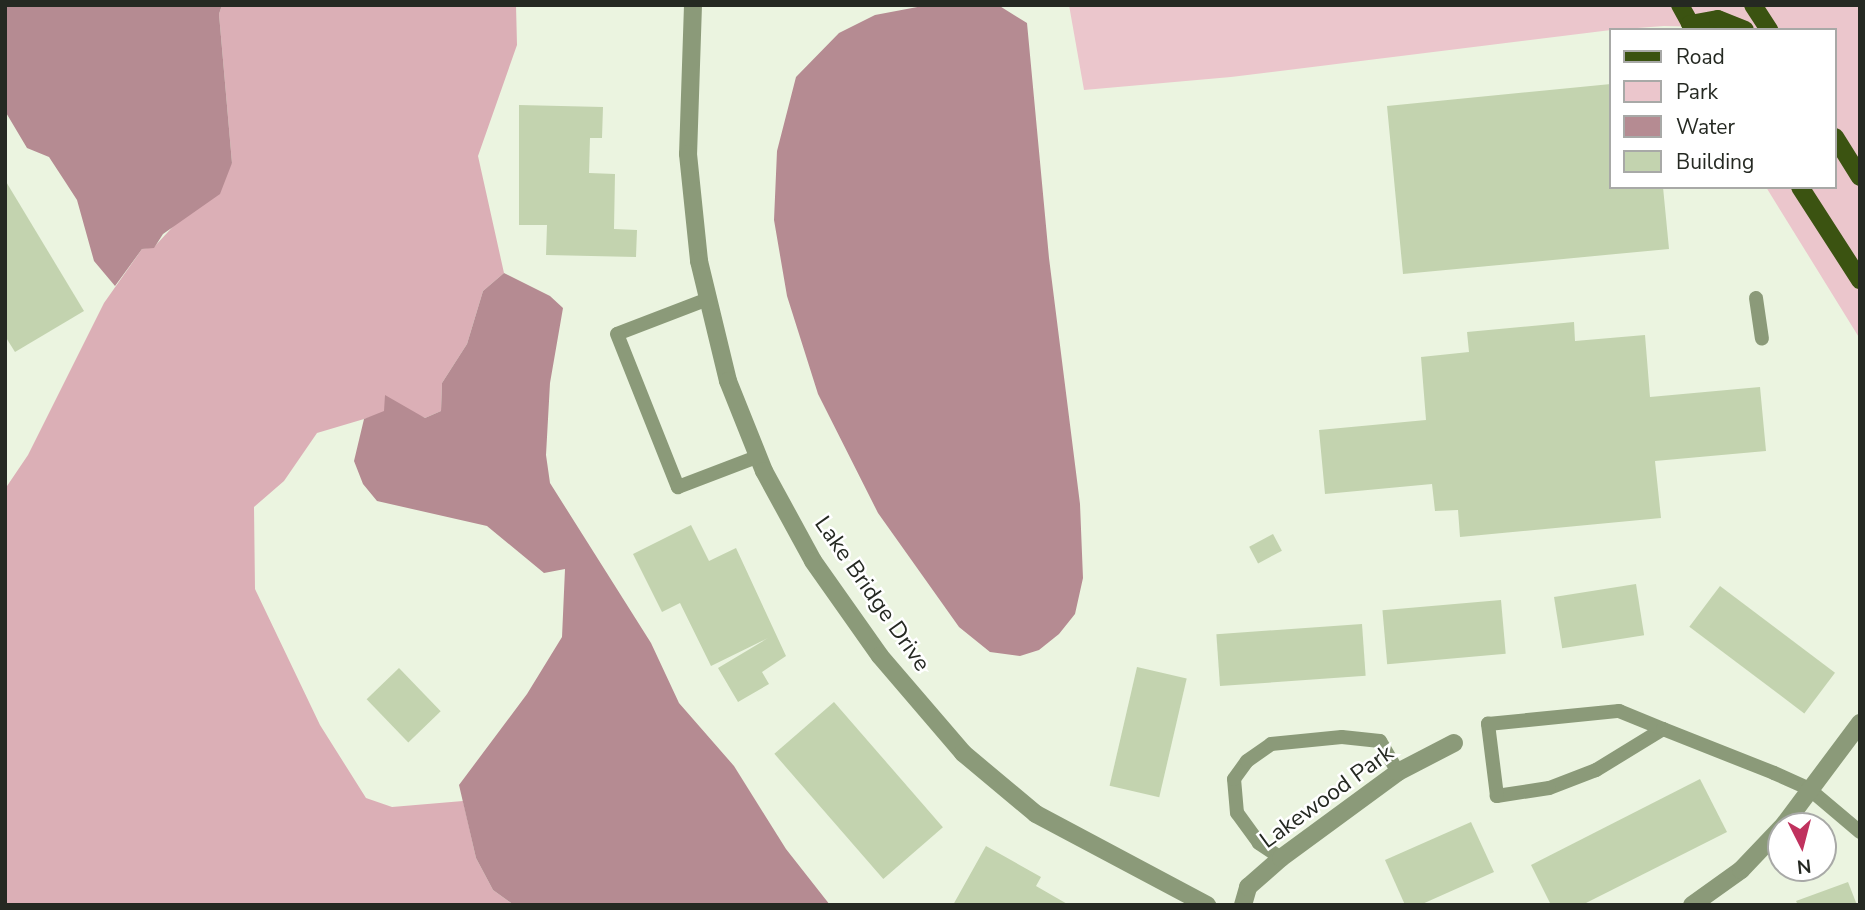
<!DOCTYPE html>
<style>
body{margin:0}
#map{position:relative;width:1865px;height:910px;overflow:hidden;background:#ebf4e0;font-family:"Nunito Sans",sans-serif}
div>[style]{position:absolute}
.green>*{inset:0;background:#ebc6cc}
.forest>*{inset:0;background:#dbafb6}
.water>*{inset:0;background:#b58b92}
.building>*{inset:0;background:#c3d3af;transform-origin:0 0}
.service>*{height:14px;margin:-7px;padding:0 7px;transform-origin:7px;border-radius:7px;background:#8b9a79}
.minor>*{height:18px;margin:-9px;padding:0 9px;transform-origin:9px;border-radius:9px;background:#8b9a79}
.primary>*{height:18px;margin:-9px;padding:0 9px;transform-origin:9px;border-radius:9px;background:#3b5311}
span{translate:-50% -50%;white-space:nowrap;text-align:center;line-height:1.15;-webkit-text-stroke:5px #fff;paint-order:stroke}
.street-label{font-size:23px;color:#252922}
.frame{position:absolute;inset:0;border:7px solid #252922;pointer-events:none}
.legend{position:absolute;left:1609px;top:28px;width:228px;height:161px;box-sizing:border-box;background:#fff;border:2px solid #a8a9a7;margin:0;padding:9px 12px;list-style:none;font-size:21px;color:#252922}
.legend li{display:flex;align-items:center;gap:14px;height:35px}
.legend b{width:35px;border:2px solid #a8a9a7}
.north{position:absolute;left:1767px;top:812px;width:70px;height:70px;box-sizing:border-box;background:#fff;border:2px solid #a8a9a7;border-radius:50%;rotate:174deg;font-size:19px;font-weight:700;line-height:28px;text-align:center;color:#252922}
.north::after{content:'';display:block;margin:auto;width:24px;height:32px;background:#c0325e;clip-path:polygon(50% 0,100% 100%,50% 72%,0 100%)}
</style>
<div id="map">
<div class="green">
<i style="clip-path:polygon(1069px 5px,1860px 5px,1860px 339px,1766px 187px,1835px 187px,1835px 30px,1664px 26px,1611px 30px,1231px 77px,1084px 90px)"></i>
</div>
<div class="forest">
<i style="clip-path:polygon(222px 5px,516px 5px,517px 45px,478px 156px,504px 273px,483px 291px,467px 344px,442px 383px,441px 411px,425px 418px,401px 408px,317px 433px,284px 481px,254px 507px,255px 589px,320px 725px,366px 798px,392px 807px,463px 801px,476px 858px,493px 890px,514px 905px,5px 905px,5px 489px,28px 455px,104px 303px,142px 249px,154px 247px,232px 163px,219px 14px)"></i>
</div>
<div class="water">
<i style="clip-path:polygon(5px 5px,222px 5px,219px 14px,232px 163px,220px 194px,163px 234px,154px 248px,142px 249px,115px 286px,94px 261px,77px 200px,66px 183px,49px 157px,27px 148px,5px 111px)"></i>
<i style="clip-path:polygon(928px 5px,998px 5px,1027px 23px,1049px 258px,1080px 504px,1083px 578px,1075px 614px,1059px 634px,1039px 650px,1020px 656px,990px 652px,959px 627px,878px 513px,818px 394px,787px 296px,774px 220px,777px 151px,796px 77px,839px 33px,875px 15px)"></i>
<i style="clip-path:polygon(504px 273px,550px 296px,563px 308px,550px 383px,546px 455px,550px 483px,651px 643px,679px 703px,734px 766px,786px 849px,830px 905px,514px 905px,493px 890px,476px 858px,459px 785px,527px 694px,562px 637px,565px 569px,544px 573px,487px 526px,377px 501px,363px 484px,354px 461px,364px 419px,384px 411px,385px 395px,425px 418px,441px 411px,442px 383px,467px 344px,483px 291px)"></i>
</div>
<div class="building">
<i style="clip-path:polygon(1611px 84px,1611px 187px,1663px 187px,1669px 249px,1403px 274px,1387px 106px)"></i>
<i style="clip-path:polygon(519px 105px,603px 107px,602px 138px,590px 138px,589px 173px,615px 174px,614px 229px,637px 230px,636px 257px,546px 255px,547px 225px,519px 225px)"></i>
<i style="clip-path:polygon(5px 180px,84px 311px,15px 352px,5px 336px)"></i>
<i style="clip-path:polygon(1574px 322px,1575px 341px,1645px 335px,1650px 397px,1760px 387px,1766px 451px,1655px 461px,1661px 518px,1460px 537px,1458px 510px,1435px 511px,1432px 484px,1325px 494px,1319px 430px,1426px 420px,1421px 357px,1469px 352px,1467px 332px)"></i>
<i style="clip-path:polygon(691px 525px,709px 561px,736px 548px,786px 656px,762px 672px,769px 684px,738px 702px,718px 668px,768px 638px,711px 666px,680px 603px,662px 612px,633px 554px)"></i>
<i style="left:1273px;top:534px;width:19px;height:27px;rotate:62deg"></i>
<i style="left:1636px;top:584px;width:52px;height:83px;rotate:81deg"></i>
<i style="left:1720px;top:586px;width:144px;height:51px;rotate:37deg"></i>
<i style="left:1501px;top:600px;width:54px;height:119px;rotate:85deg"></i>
<i style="left:1362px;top:624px;width:52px;height:146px;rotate:86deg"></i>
<i style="left:1137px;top:667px;width:51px;height:122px;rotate:13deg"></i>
<i style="left:399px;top:668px;width:60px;height:45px;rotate:46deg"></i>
<i style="left:834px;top:702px;width:166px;height:79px;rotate:49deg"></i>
<i style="clip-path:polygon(1700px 779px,1727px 832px,1582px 905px,1551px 905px,1531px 865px)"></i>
<i style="clip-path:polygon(1471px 822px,1494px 872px,1420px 905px,1405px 905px,1385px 860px)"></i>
<i style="clip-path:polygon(986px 846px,1041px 877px,1036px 886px,1069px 905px,953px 905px)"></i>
<i style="clip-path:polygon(1848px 882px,1857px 905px,1798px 905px,1796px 901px)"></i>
</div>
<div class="service">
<i style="left:1756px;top:298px;width:41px;rotate:81.7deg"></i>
<i style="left:708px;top:299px;width:97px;rotate:159deg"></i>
<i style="left:617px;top:334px;width:165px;rotate:68.3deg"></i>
<i style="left:678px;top:487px;width:87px;rotate:-20.9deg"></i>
<i style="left:1663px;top:729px;width:79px;rotate:148.5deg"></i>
<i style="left:1596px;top:770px;width:50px;rotate:159deg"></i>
<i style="left:1549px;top:788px;width:53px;rotate:171.3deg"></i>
<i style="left:1497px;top:796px;width:73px;rotate:-97.1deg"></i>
<i style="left:1488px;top:724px;width:132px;rotate:-5.7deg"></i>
<i style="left:1619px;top:711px;width:48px;rotate:22.2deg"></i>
<i style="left:1663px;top:729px;width:119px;rotate:21.6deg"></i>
<i style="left:1774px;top:773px;width:37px;rotate:24deg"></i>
<i style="left:1808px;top:788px;width:68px;rotate:40.2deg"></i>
<i style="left:1281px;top:858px;width:27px;rotate:-146deg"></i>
<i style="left:1259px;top:843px;width:37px;rotate:-126deg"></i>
<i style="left:1237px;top:813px;width:34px;rotate:-95deg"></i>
<i style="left:1234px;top:779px;width:22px;rotate:-54deg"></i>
<i style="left:1247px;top:761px;width:29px;rotate:-35deg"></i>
<i style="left:1271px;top:744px;width:71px;rotate:-5.6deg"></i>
<i style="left:1342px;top:737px;width:38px;rotate:6deg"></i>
<i style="left:1380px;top:741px;width:36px;rotate:60deg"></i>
</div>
<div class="minor">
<i style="left:693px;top:5px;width:149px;rotate:91.9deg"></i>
<i style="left:688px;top:154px;width:108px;rotate:84.1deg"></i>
<i style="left:699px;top:261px;width:123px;rotate:76.4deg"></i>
<i style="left:728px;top:381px;width:97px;rotate:68.2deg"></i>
<i style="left:764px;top:471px;width:102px;rotate:61.4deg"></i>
<i style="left:813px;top:561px;width:116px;rotate:54.8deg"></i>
<i style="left:880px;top:656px;width:128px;rotate:49.4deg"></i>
<i style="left:963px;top:753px;width:95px;rotate:39.9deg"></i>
<i style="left:1036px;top:814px;width:194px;rotate:28deg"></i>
<i style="left:1783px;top:826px;width:129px;rotate:-53.2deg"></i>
<i style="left:1243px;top:905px;width:19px;rotate:-74deg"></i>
<i style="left:1248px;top:887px;width:44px;rotate:-41.3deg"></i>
<i style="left:1281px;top:858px;width:145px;rotate:-36.3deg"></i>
<i style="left:1398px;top:772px;width:63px;rotate:-27.4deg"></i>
<i style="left:1692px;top:905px;width:60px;rotate:-35.5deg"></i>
<i style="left:1741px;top:870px;width:58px;rotate:-46.4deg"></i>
</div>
<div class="primary">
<i style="left:1680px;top:5px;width:29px;rotate:61deg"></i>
<i style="left:1753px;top:5px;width:30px;rotate:57deg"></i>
<i style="left:1690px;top:24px;width:28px;rotate:-10deg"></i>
<i style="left:1718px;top:19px;width:29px;rotate:22deg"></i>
<i style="left:1835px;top:137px;width:47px;rotate:58deg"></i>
<i style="left:1800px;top:187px;width:111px;rotate:57.2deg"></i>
</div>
<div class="street-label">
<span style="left:872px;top:594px;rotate:55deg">Lake Bridge Drive</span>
<span style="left:1327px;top:797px;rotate:-36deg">Lakewood Park</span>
</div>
<div class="frame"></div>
<ul class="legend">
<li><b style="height:9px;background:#3b5311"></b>Road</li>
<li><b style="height:19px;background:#ebc6cc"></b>Park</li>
<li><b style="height:19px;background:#b58b92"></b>Water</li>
<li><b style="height:19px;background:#c3d3af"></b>Building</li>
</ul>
<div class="north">N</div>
</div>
